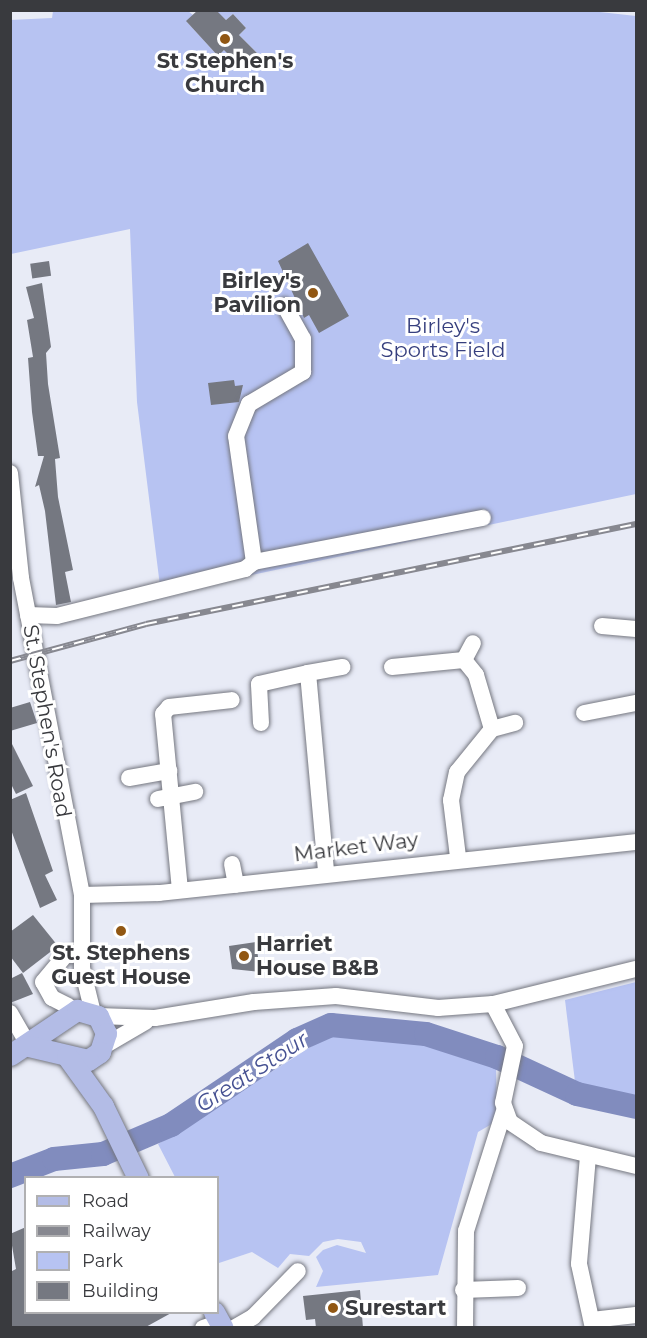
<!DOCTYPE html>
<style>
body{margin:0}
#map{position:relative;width:647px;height:1338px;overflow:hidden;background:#e8ebf6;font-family:Montserrat,sans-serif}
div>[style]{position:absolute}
.green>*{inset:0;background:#b7c3f2}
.river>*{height:24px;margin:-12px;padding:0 12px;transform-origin:12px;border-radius:12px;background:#818cbe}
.building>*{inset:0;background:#757881;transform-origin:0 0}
.roads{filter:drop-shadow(0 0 2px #757780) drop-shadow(0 0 2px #757780)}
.minor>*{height:16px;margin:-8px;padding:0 8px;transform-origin:8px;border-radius:8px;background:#fff}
.major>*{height:21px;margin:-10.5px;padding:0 10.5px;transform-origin:10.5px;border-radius:10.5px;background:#b3bce6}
.rail>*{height:6px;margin-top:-3px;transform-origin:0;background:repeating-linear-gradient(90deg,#fff 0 11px,#878890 0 22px);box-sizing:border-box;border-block:2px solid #878890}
.dots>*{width:16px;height:16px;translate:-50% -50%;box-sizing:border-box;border:3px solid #fff;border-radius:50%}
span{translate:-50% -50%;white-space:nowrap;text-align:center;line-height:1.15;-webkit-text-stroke:6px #fff;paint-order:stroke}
.poi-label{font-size:21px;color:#393a3e;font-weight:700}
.right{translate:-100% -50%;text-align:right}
.left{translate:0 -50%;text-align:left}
.park-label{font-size:21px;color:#363f7e}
.street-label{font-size:21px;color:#393a3e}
.water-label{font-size:22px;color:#465192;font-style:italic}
.frame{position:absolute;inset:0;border:12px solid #393a3e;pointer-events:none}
.legend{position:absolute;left:24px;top:1176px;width:195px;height:138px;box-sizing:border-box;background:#fff;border:2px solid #b0b0b2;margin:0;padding:8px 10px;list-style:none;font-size:18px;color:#393a3e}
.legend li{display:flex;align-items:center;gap:12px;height:30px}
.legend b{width:30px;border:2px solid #b0b0b2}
</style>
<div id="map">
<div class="green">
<i style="clip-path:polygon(582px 10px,636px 16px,636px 494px,161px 594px,137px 402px,130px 229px,11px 254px,10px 20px,52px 18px,53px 11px,188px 11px,193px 15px,187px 22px,218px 56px,224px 50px,257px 53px,239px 35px,246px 28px,233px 14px,226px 20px,216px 11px)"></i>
<i style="clip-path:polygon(636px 982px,636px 1104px,576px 1090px,565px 1000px)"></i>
<i style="clip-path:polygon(350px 1031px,401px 1036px,496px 1064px,497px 1121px,478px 1132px,438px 1275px,316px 1287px,323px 1271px,316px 1257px,323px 1250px,337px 1245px,366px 1253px,361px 1242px,338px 1239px,323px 1242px,309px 1256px,290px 1254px,278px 1268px,252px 1252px,219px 1263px,218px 1178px,175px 1177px,158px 1144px,323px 1039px)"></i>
</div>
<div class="river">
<i style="left:10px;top:1176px;width:47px;rotate:-21.1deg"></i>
<i style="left:54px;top:1159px;width:49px;rotate:-5.8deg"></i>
<i style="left:103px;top:1154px;width:74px;rotate:-23.1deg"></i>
<i style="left:171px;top:1125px;width:152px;rotate:-34deg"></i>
<i style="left:297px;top:1040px;width:37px;rotate:-24deg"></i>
<i style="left:331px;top:1025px;width:95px;rotate:5.4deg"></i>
<i style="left:426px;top:1034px;width:75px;rotate:17.9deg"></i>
<i style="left:497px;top:1057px;width:88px;rotate:24.8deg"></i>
<i style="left:577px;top:1094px;width:60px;rotate:12.4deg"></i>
</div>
<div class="building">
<i style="clip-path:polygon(198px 10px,216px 10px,226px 20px,233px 14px,246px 28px,239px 35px,257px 53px,242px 68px,224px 50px,218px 56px,186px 21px)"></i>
<i style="clip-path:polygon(308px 243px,349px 316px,319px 333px,309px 315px,304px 318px,278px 261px)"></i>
<i style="left:49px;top:261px;width:15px;height:19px;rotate:82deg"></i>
<i style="clip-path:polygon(42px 283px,51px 347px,46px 353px,48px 384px,60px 458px,55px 459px,58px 497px,73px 570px,65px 572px,71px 602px,56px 605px,45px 511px,39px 485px,35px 487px,44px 456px,38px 456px,32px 412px,28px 358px,33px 357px,27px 320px,34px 318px,26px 287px)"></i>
<i style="clip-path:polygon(234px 380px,235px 386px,243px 385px,239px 402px,211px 405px,208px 383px)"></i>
<i style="clip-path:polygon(30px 702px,37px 723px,10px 731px,10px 708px)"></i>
<i style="clip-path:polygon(10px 740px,33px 786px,16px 794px,10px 782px)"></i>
<i style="clip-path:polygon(26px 793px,53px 871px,45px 875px,57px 900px,40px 908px,10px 827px,10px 800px)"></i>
<i style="clip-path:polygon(33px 915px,58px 946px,23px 973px,10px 956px,10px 932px)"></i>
<i style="clip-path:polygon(256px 942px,260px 972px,232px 969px,229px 946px)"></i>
<i style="clip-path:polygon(22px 973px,33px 994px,10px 1003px,10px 979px)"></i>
<i style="clip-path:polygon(26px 1227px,26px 1312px,173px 1312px,144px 1328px,10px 1328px,10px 1272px,16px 1269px,10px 1234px)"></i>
<i style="clip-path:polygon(360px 1290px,363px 1328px,316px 1328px,315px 1319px,306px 1320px,303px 1296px)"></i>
</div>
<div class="roads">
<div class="minor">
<i style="left:10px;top:473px;width:106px;rotate:84deg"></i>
<i style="left:21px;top:578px;width:323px;rotate:79.1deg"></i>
<i style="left:82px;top:895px;width:73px;rotate:90deg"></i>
<i style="left:82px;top:968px;width:46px;rotate:76.3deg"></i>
<i style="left:254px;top:562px;width:233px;rotate:-10.9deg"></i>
<i style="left:28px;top:615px;width:29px;rotate:2deg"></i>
<i style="left:57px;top:616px;width:194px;rotate:-14deg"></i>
<i style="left:245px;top:569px;width:11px;rotate:-38deg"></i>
<i style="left:254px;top:562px;width:127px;rotate:-98.1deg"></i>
<i style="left:236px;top:436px;width:35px;rotate:-68deg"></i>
<i style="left:249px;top:404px;width:63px;rotate:-30.7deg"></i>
<i style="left:303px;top:372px;width:33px;rotate:-90deg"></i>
<i style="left:303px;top:339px;width:38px;rotate:-119deg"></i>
<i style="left:602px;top:626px;width:34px;rotate:5deg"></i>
<i style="left:464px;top:660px;width:19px;rotate:-62deg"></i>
<i style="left:392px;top:667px;width:72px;rotate:-5.6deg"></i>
<i style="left:464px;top:660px;width:19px;rotate:51deg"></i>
<i style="left:476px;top:675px;width:56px;rotate:73.5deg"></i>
<i style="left:492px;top:729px;width:55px;rotate:129.1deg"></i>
<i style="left:457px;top:772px;width:29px;rotate:102deg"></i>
<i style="left:451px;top:800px;width:57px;rotate:83deg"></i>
<i style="left:308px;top:673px;width:35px;rotate:-10deg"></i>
<i style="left:584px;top:713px;width:53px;rotate:-10.9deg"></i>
<i style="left:261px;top:723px;width:39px;rotate:-93deg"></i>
<i style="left:259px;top:684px;width:50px;rotate:-12.7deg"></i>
<i style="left:308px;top:673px;width:200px;rotate:84.8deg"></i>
<i style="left:492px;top:729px;width:24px;rotate:-15deg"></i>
<i style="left:129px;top:778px;width:41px;rotate:-9.9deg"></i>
<i style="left:158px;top:799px;width:38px;rotate:-11deg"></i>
<i style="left:232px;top:864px;width:21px;rotate:79deg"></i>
<i style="left:180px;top:890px;width:177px;rotate:-95.5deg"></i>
<i style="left:163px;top:714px;width:9px;rotate:-49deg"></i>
<i style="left:169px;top:707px;width:63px;rotate:-6.3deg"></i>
<i style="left:82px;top:895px;width:77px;rotate:-1.5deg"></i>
<i style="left:159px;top:893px;width:480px;rotate:-6.1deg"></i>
<i style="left:493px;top:1004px;width:47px;rotate:62.4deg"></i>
<i style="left:515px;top:1046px;width:58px;rotate:101.9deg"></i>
<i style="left:503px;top:1103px;width:20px;rotate:70deg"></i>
<i style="left:510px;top:1122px;width:37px;rotate:34deg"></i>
<i style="left:541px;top:1143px;width:98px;rotate:13.6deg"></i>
<i style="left:68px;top:1006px;width:18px;rotate:-153deg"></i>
<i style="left:52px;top:998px;width:18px;rotate:-119deg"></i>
<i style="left:43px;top:982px;width:35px;rotate:-50deg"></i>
<i style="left:66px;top:955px;width:17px;rotate:-7deg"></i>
<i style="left:10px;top:1013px;width:38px;rotate:60deg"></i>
<i style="left:98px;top:1016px;width:57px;rotate:2deg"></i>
<i style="left:155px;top:1018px;width:100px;rotate:-9.2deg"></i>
<i style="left:254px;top:1002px;width:82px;rotate:-4.2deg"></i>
<i style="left:336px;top:996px;width:103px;rotate:6.7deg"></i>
<i style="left:438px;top:1008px;width:55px;rotate:-4.2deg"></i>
<i style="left:493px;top:1004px;width:147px;rotate:-13.8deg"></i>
<i style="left:104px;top:1046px;width:48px;rotate:-30.3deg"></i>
<i style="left:588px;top:1156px;width:108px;rotate:94.8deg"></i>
<i style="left:579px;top:1264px;width:66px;rotate:77.7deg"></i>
<i style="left:463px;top:1290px;width:55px;rotate:-2.1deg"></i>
<i style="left:592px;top:1320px;width:44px;rotate:-6.5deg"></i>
<i style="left:203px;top:1328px;width:18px;rotate:-19deg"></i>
<i style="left:234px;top:1328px;width:22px;rotate:-30deg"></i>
<i style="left:253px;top:1317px;width:64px;rotate:-45.6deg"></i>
<i style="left:465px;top:1328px;width:97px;rotate:-89.4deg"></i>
<i style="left:466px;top:1231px;width:126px;rotate:-72.4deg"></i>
</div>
<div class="major">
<i style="left:10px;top:1055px;width:81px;rotate:-33.9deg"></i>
<i style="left:77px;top:1010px;width:22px;rotate:16deg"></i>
<i style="left:98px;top:1016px;width:19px;rotate:65deg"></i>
<i style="left:106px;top:1033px;width:20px;rotate:108deg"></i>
<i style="left:100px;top:1052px;width:14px;rotate:146deg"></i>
<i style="left:88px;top:1060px;width:61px;rotate:-166.7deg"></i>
<i style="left:67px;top:1056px;width:62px;rotate:54.2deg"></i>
<i style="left:103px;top:1106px;width:80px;rotate:64.1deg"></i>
<i style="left:214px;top:1312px;width:18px;rotate:61deg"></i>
</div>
</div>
<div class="rail">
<i style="left:10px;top:661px;width:141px;rotate:-15.2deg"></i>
<i style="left:146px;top:624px;width:500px;rotate:-11.53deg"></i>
</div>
<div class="dots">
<i style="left:225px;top:39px;background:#915713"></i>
<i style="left:313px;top:293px;background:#915713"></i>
<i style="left:121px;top:931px;background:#915713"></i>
<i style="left:244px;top:956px;background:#915713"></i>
<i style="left:333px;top:1308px;background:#915713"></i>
</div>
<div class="poi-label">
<span style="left:225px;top:73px">St Stephen's<br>Church</span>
<span class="right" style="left:301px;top:293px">Birley's<br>Pavilion</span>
<span class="left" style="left:256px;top:956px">Harriet<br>House B&amp;B</span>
<span style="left:121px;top:965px">St. Stephens<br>Guest House</span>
<span class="left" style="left:345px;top:1308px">Surestart</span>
</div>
<div class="park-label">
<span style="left:443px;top:338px">Birley's<br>Sports Field</span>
</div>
<div class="street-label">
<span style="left:47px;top:721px;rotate:80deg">St. Stephen's Road</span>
<span style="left:356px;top:847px;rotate:-7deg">Market Way</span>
</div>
<div class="water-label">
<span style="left:252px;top:1072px;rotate:-33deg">Great Stour</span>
</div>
<div class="frame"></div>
<ul class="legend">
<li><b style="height:8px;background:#b3bce6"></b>Road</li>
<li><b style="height:8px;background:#878890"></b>Railway</li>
<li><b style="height:16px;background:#b7c3f2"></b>Park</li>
<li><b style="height:16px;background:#757881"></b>Building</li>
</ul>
</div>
